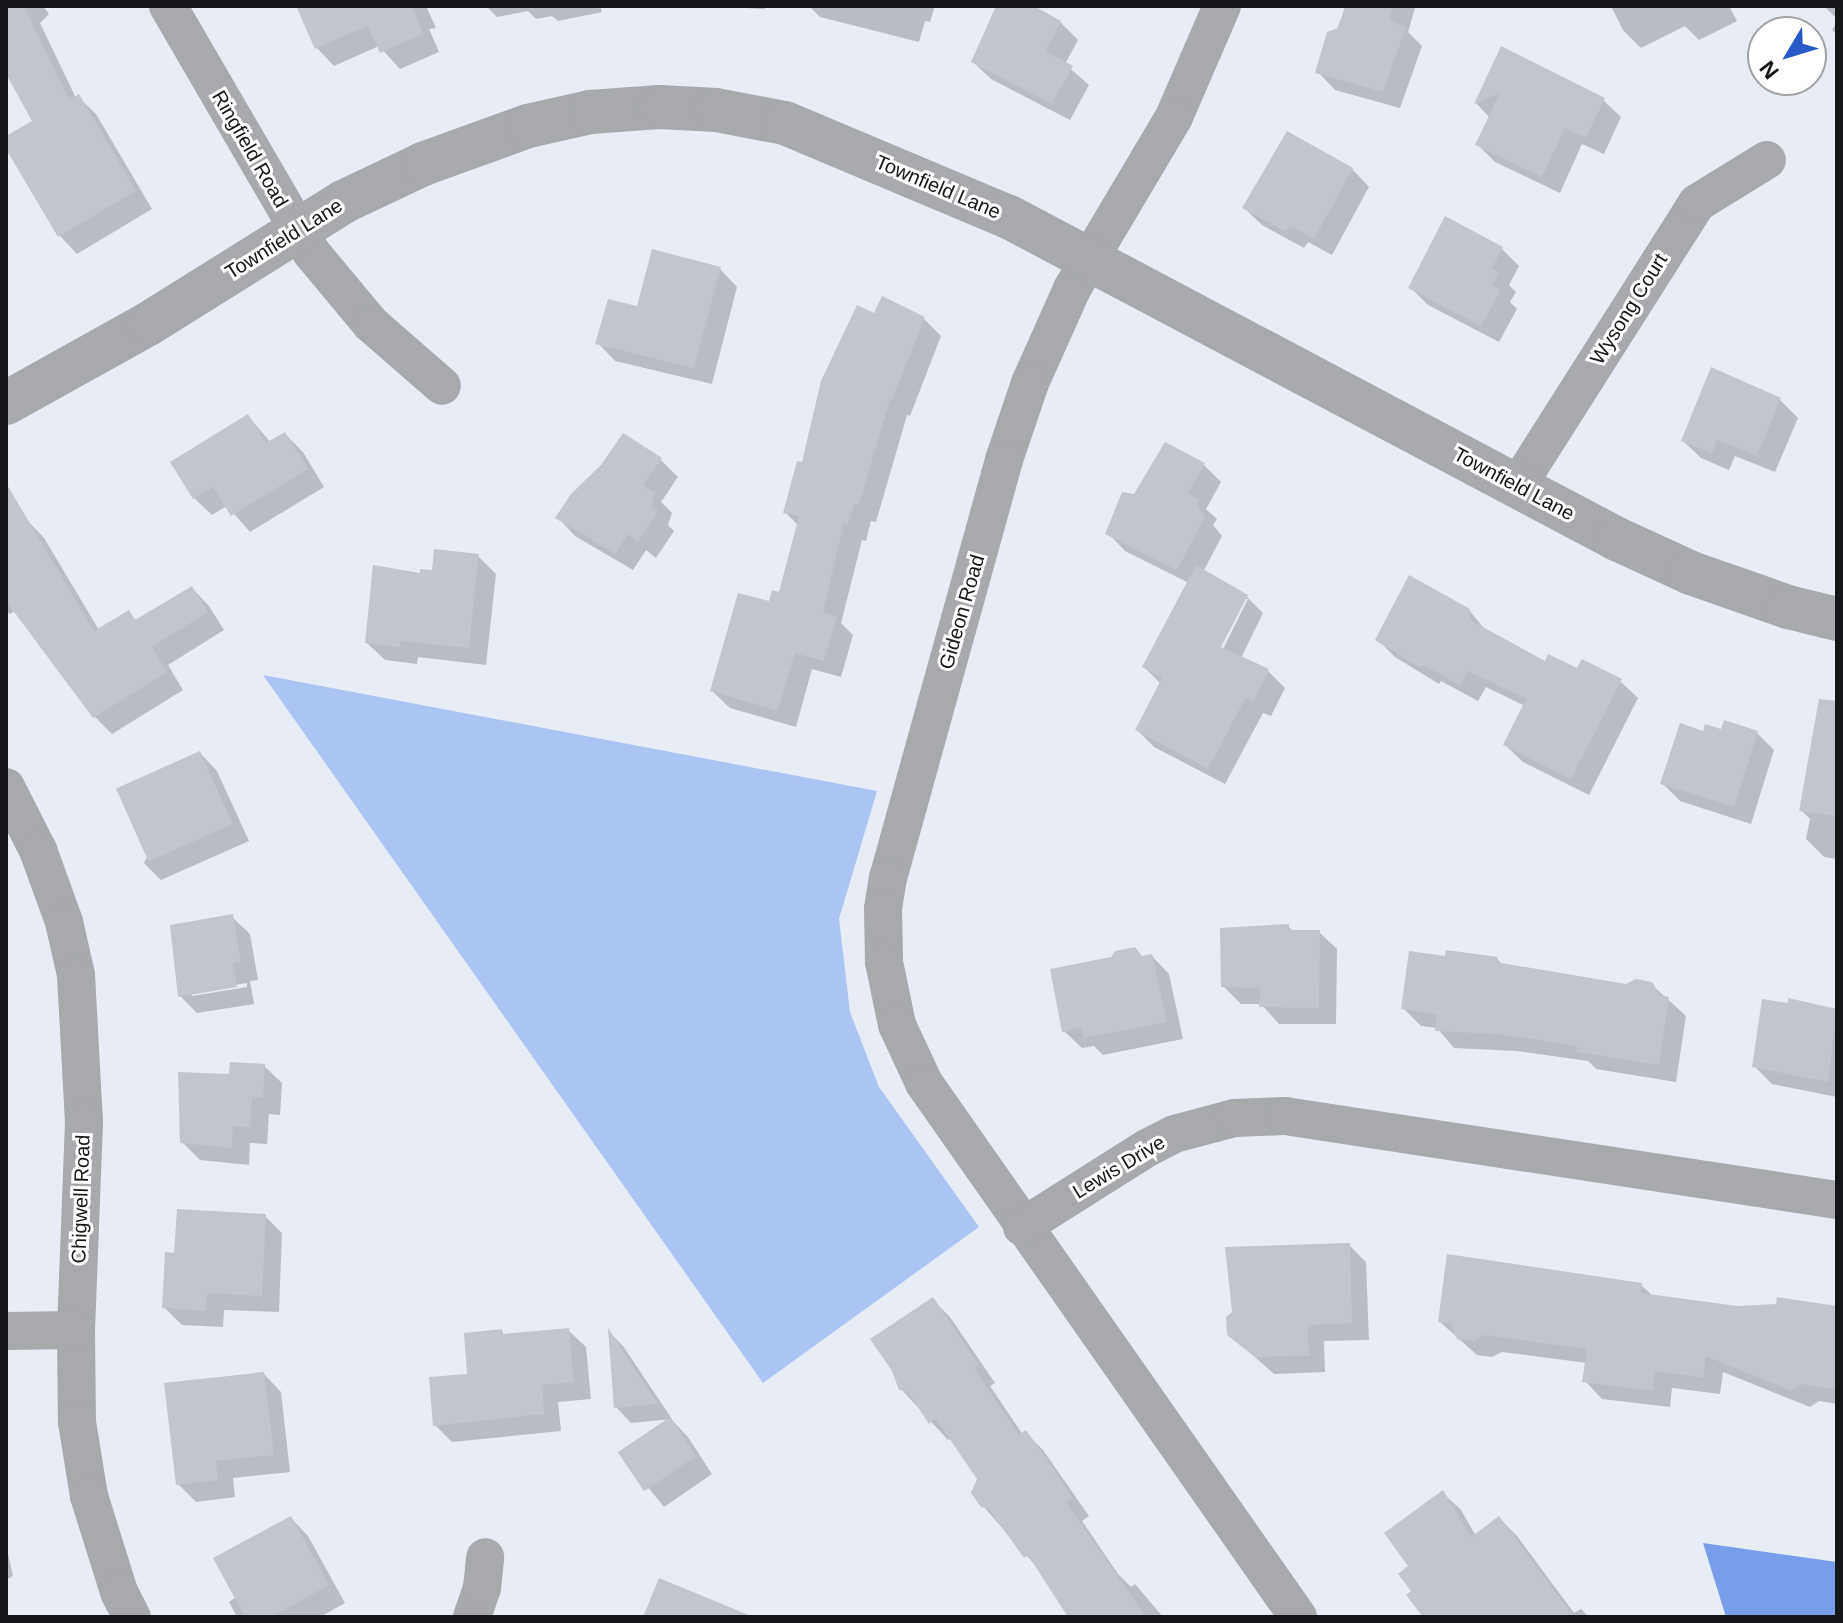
<!DOCTYPE html>
<style>
body{margin:0}
#map{position:relative;width:1843px;height:1623px;overflow:hidden;background:#e7ecf5;font-family:Arial,sans-serif}
div>[style]{position:absolute}
.green>*{inset:0;background:#abc4f4}
.water>*{inset:0;background:#789ee9}
.shadow>*{inset:0;background:#0003}
.building>*{inset:0;background:#c1c5ce;transform-origin:0 0}
.minor>*{height:38px;margin:-19px;padding:0 19px;transform-origin:19px;border-radius:19px;background:#a7a9ad}
.tertiary>*{height:44px;margin:-22px;padding:0 22px;transform-origin:22px;border-radius:22px;background:#a7a9ad}
span{translate:-50% -50%;white-space:nowrap;text-align:center;line-height:1.15;-webkit-text-stroke:6px #fff;paint-order:stroke}
.street-label{font-size:20px;color:#141619}
.frame{position:absolute;inset:0;border:8px solid #141619;pointer-events:none}
.north{position:absolute;left:1747px;top:16px;width:80px;height:80px;box-sizing:border-box;background:#fff;border:2px solid #a1a2a3;border-radius:50%;rotate:232deg;font-size:22px;font-weight:700;line-height:32px;text-align:center;color:#141619}
.north::after{content:'';display:block;margin:auto;width:28px;height:36px;background:#2759c7;clip-path:polygon(50% 0,100% 100%,50% 72%,0 100%)}
</style>
<div id="map">
<div class="green">
<i style="clip-path:polygon(263px 675px,877px 791px,839px 919px,850px 1012px,879px 1087px,979px 1227px,763px 1383px)"></i>
</div>
<div class="water">
<i style="clip-path:polygon(1703px 1543px,1837px 1562px,1837px 1617px,1726px 1617px)"></i>
</div>
<div class="shadow">
<i style="clip-path:polygon(6px 6px,43px 6px,49px 14px,40px 23px,76px 98px,78px 97px,96px 114px,152px 209px,77px 254px,60px 236px,6px 146px,6px 139px,35px 122px,6px 73px)"></i>
<i style="clip-path:polygon(298px 6px,426px 6px,436px 28px,429px 29px,439px 52px,400px 69px,379px 46px,334px 66px,317px 48px)"></i>
<i style="clip-path:polygon(486px 6px,600px 6px,602px 12px,558px 21px,552px 16px,536px 19px,528px 11px,497px 17px)"></i>
<i style="clip-path:polygon(709px 6px,765px 6px,765px 9px)"></i>
<i style="clip-path:polygon(809px 6px,935px 6px,930px 22px,925px 21px,919px 42px,820px 17px)"></i>
<i style="clip-path:polygon(1003px 6px,1029px 6px,1060px 22px,1078px 40px,1065px 64px,1089px 85px,1070px 120px,991px 79px,973px 62px)"></i>
<i style="clip-path:polygon(1347px 6px,1415px 8px,1408px 32px,1422px 46px,1400px 108px,1335px 90px,1318px 72px)"></i>
<i style="clip-path:polygon(1611px 6px,1729px 6px,1737px 21px,1699px 40px,1685px 26px,1641px 48px,1623px 30px)"></i>
<i style="clip-path:polygon(1824px 6px,1837px 6px,1837px 17px,1834px 16px)"></i>
<i style="clip-path:polygon(1837px 21px,1837px 35px,1832px 30px)"></i>
<i style="clip-path:polygon(1502px 49px,1603px 100px,1621px 117px,1604px 154px,1582px 144px,1560px 193px,1495px 162px,1478px 145px,1490px 118px,1476px 103px)"></i>
<i style="clip-path:polygon(1352px 169px,1369px 187px,1332px 255px,1308px 242px,1304px 248px,1262px 225px,1244px 208px)"></i>
<i style="clip-path:polygon(1502px 249px,1519px 266px,1509px 285px,1516px 292px,1510px 302px,1517px 309px,1499px 342px,1428px 305px,1410px 287px)"></i>
<i style="clip-path:polygon(720px 269px,737px 287px,712px 384px,615px 361px,598px 343px,639px 309px)"></i>
<i style="clip-path:polygon(875px 316px,924px 319px,941px 336px,910px 416px,907px 415px,876px 522px,871px 521px,866px 541px,862px 540px,841px 623px,853px 635px,841px 677px,812px 669px,796px 727px,730px 708px,712px 691px,781px 594px,799px 526px,785px 512px,804px 465px)"></i>
<i style="clip-path:polygon(1780px 400px,1798px 418px,1775px 472px,1735px 456px,1729px 470px,1701px 458px,1683px 441px)"></i>
<i style="clip-path:polygon(248px 416px,271px 443px,285px 434px,303px 452px,324px 487px,250px 532px,227px 506px,212px 515px,194px 498px)"></i>
<i style="clip-path:polygon(660px 459px,678px 477px,661px 502px,672px 513px,668px 525px,674px 531px,656px 558px,646px 550px,633px 570px,575px 536px,558px 518px)"></i>
<i style="clip-path:polygon(evenodd,1204px 465px,1221px 482px,1206px 509px,1217px 519px,1213px 525px,1222px 536px,1203px 572px,1246px 596px,1263px 613px,1241px 658px,1268px 671px,1285px 688px,1271px 716px,1263px 713px,1225px 784px,1154px 747px,1137px 730px,1161px 684px,1144px 667px,1189px 583px,1125px 551px,1108px 533px,1135px 496px,1204px 465px,1243px 599px,1248px 599px,1219px 657px,1215px 655px,1243px 599px)"></i>
<i style="clip-path:polygon(27px 520px,44px 538px,99px 630px,128px 612px,137px 621px,192px 588px,209px 606px,224px 630px,168px 665px,183px 690px,112px 734px,95px 717px,16px 610px,10px 614px,6px 611px,6px 533px)"></i>
<i style="clip-path:polygon(478px 556px,496px 574px,486px 665px,418px 657px,417px 664px,385px 660px,367px 643px,421px 575px)"></i>
<i style="clip-path:polygon(1469px 610px,1487px 632px,1546px 664px,1620px 681px,1638px 698px,1589px 795px,1523px 762px,1505px 745px,1525px 706px,1486px 687px,1478px 701px,1441px 681px,1439px 684px,1395px 657px,1377px 639px)"></i>
<i style="clip-path:polygon(1723px 732px,1757px 733px,1774px 750px,1751px 824px,1680px 801px,1662px 783px,1705px 733px)"></i>
<i style="clip-path:polygon(1837px 752px,1837px 859px,1824px 857px,1806px 839px,1810px 819px,1801px 810px)"></i>
<i style="clip-path:polygon(200px 753px,217px 771px,249px 841px,161px 880px,144px 863px)"></i>
<i style="clip-path:polygon(evenodd,232px 917px,250px 934px,258px 980px,250px 981px,254px 1004px,197px 1013px,180px 996px,232px 917px,247px 983px,247px 987px,192px 996px,192px 992px,247px 983px)"></i>
<i style="clip-path:polygon(1288px 926px,1294px 932px,1319px 932px,1337px 949px,1336px 1024px,1279px 1024px,1261px 1004px,1241px 1004px,1223px 986px)"></i>
<i style="clip-path:polygon(1152px 956px,1169px 974px,1183px 1039px,1103px 1055px,1094px 1046px,1082px 1048px,1064px 1031px,1143px 958px)"></i>
<i style="clip-path:polygon(1447px 958px,1497px 959px,1504px 966px,1627px 986px,1651px 984px,1686px 1016px,1676px 1082px,1596px 1069px,1588px 1061px,1517px 1051px,1454px 1048px,1437px 1028px,1421px 1026px,1403px 1008px)"></i>
<i style="clip-path:polygon(1790px 1001px,1837px 1011px,1837px 1097px,1772px 1084px,1754px 1066px)"></i>
<i style="clip-path:polygon(264px 1066px,282px 1083px,280px 1115px,269px 1114px,267px 1144px,250px 1143px,249px 1165px,200px 1160px,182px 1142px,231px 1076px)"></i>
<i style="clip-path:polygon(265px 1216px,282px 1233px,279px 1312px,224px 1310px,223px 1327px,182px 1325px,164px 1307px,176px 1255px)"></i>
<i style="clip-path:polygon(1349px 1245px,1366px 1262px,1369px 1340px,1324px 1341px,1325px 1372px,1274px 1374px,1229px 1334px)"></i>
<i style="clip-path:polygon(1641px 1285px,1653px 1296px,1737px 1308px,1837px 1308px,1837px 1404px,1819px 1401px,1810px 1407px,1723px 1372px,1720px 1394px,1672px 1388px,1670px 1407px,1602px 1399px,1585px 1381px,1587px 1363px,1502px 1352px,1492px 1357px,1477px 1355px,1440px 1322px)"></i>
<i style="clip-path:polygon(932px 1299px,950px 1317px,995px 1383px,990px 1386px,1023px 1435px,1026px 1433px,1043px 1450px,1089px 1516px,1082px 1521px,1118px 1574px,1131px 1587px,1135px 1584px,1163px 1617px,1070px 1617px,1042px 1573px,983px 1506px,979px 1479px,951px 1438px,948px 1440px,900px 1388px)"></i>
<i style="clip-path:polygon(568px 1330px,586px 1347px,591px 1399px,558px 1402px,561px 1431px,452px 1442px,435px 1425px,501px 1332px,506px 1336px)"></i>
<i style="clip-path:polygon(610px 1333px,623px 1346px,672px 1419px,631px 1423px,616px 1407px)"></i>
<i style="clip-path:polygon(264px 1374px,281px 1392px,290px 1472px,233px 1478px,235px 1497px,196px 1502px,178px 1484px)"></i>
<i style="clip-path:polygon(671px 1419px,688px 1437px,712px 1474px,664px 1507px,621px 1454px)"></i>
<i style="clip-path:polygon(1443px 1493px,1461px 1510px,1476px 1536px,1499px 1518px,1517px 1536px,1574px 1613px,1581px 1609px,1589px 1617px,1425px 1617px,1414px 1592px,1411px 1566px)"></i>
<i style="clip-path:polygon(291px 1518px,308px 1536px,345px 1603px,320px 1617px,237px 1617px,229px 1602px,236px 1597px)"></i>
<i style="clip-path:polygon(6px 1545px,13px 1576px,6px 1580px)"></i>
</div>
<div class="building">
<i style="clip-path:polygon(6px 6px,24px 6px,69px 100px,79px 94px,136px 191px,58px 237px,6px 149px,6px 136px,32px 121px,6px 74px)"></i>
<i style="clip-path:polygon(296px 6px,412px 6px,423px 34px,380px 53px,368px 26px,315px 49px)"></i>
<i style="clip-path:polygon(996px 6px,1034px 6px,1061px 21px,1046px 51px,1073px 66px,1052px 104px,971px 62px)"></i>
<i style="clip-path:polygon(1345px 6px,1393px 6px,1389px 19px,1406px 27px,1383px 92px,1315px 73px,1327px 32px,1338px 28px)"></i>
<i style="clip-path:polygon(1501px 46px,1605px 98px,1586px 138px,1565px 128px,1542px 177px,1475px 145px,1500px 93px,1474px 104px)"></i>
<i style="clip-path:polygon(1287px 131px,1353px 168px,1314px 239px,1290px 226px,1286px 232px,1242px 208px)"></i>
<i style="clip-path:polygon(1445px 216px,1503px 247px,1492px 268px,1499px 273px,1492px 285px,1501px 290px,1481px 326px,1408px 288px)"></i>
<i style="clip-path:polygon(652px 249px,721px 267px,694px 368px,595px 344px,608px 299px,637px 306px)"></i>
<i style="clip-path:polygon(882px 296px,925px 317px,892px 400px,890px 399px,859px 505px,854px 504px,848px 525px,844px 523px,823px 612px,837px 616px,824px 661px,795px 653px,778px 711px,710px 691px,738px 593px,769px 601px,772px 590px,779px 592px,799px 516px,783px 513px,797px 461px,802px 462px,821px 381px,857px 305px,874px 313px)"></i>
<i style="clip-path:polygon(1711px 367px,1781px 398px,1757px 456px,1717px 440px,1712px 454px,1681px 441px)"></i>
<i style="clip-path:polygon(248px 414px,266px 443px,285px 432px,308px 469px,231px 516px,213px 487px,193px 499px,170px 462px)"></i>
<i style="clip-path:polygon(623px 433px,662px 458px,643px 485px,655px 493px,651px 507px,658px 512px,638px 542px,628px 534px,615px 554px,555px 518px,571px 494px,601px 465px)"></i>
<i style="clip-path:polygon(1165px 442px,1205px 463px,1188px 493px,1200px 500px,1197px 506px,1205px 517px,1177px 570px,1105px 534px,1122px 492px,1134px 494px)"></i>
<i style="clip-path:polygon(6px 483px,94px 631px,129px 610px,135px 620px,192px 586px,208px 612px,152px 647px,167px 672px,93px 718px,6px 601px)"></i>
<i style="clip-path:polygon(434px 549px,479px 554px,469px 648px,401px 641px,400px 647px,365px 643px,373px 565px,420px 573px,420px 569px,432px 570px)"></i>
<i style="clip-path:polygon(1196px 565px,1248px 595px,1221px 647px,1269px 669px,1254px 701px,1246px 697px,1208px 769px,1135px 730px,1162px 678px,1142px 667px)"></i>
<i style="clip-path:polygon(1409px 575px,1470px 609px,1470px 620px,1545px 661px,1548px 654px,1577px 668px,1582px 659px,1622px 679px,1571px 779px,1503px 745px,1526px 699px,1468px 671px,1460px 685px,1423px 665px,1421px 668px,1375px 640px)"></i>
<i style="clip-path:polygon(1819px 699px,1837px 701px,1837px 816px,1799px 811px)"></i>
<i style="clip-path:polygon(1724px 720px,1758px 731px,1734px 807px,1660px 784px,1680px 723px,1703px 731px,1705px 724px,1721px 729px)"></i>
<i style="left:200px;top:751px;width:80px;height:92px;rotate:66deg"></i>
<i style="clip-path:polygon(233px 914px,241px 962px,233px 964px,237px 987px,178px 997px,170px 925px)"></i>
<i style="clip-path:polygon(1289px 924px,1289px 930px,1320px 930px,1319px 1008px,1259px 1007px,1260px 988px,1221px 987px,1220px 928px)"></i>
<i style="clip-path:polygon(1135px 947px,1142px 956px,1152px 954px,1167px 1022px,1084px 1038px,1082px 1027px,1062px 1032px,1050px 969px,1111px 957px,1115px 951px)"></i>
<i style="clip-path:polygon(1446px 950px,1498px 957px,1497px 962px,1507px 964px,1626px 984px,1636px 979px,1652px 982px,1660px 995px,1669px 997px,1659px 1065px,1576px 1052px,1577px 1046px,1498px 1034px,1435px 1031px,1437px 1014px,1401px 1009px,1409px 951px,1445px 956px)"></i>
<i style="clip-path:polygon(1788px 998px,1837px 1009px,1828px 1082px,1752px 1067px,1762px 999px,1788px 1003px)"></i>
<i style="clip-path:polygon(230px 1062px,265px 1064px,263px 1098px,252px 1097px,250px 1127px,233px 1126px,232px 1148px,180px 1143px,178px 1072px,229px 1074px)"></i>
<i style="clip-path:polygon(177px 1209px,266px 1214px,262px 1296px,207px 1293px,206px 1311px,162px 1308px,165px 1252px,174px 1253px)"></i>
<i style="clip-path:polygon(1350px 1243px,1352px 1323px,1308px 1325px,1309px 1356px,1255px 1357px,1227px 1335px,1226px 1317px,1232px 1312px,1225px 1247px)"></i>
<i style="clip-path:polygon(1447px 1254px,1642px 1283px,1641px 1293px,1737px 1306px,1776px 1304px,1777px 1297px,1837px 1306px,1837px 1390px,1800px 1384px,1791px 1391px,1706px 1356px,1703px 1378px,1655px 1371px,1653px 1391px,1582px 1382px,1587px 1349px,1483px 1335px,1474px 1341px,1457px 1339px,1451px 1324px,1438px 1322px)"></i>
<i style="clip-path:polygon(933px 1297px,979px 1365px,974px 1368px,1019px 1435px,1026px 1430px,1049px 1462px,1073px 1498px,1066px 1502px,1146px 1617px,1068px 1617px,1028px 1555px,1024px 1558px,989px 1509px,981px 1507px,971px 1493px,977px 1479px,936px 1419px,929px 1424px,908px 1392px,899px 1390px,892px 1371px,870px 1339px)"></i>
<i style="clip-path:polygon(569px 1328px,574px 1382px,542px 1385px,544px 1414px,433px 1426px,429px 1377px,467px 1374px,464px 1333px,502px 1329px,503px 1334px)"></i>
<i style="clip-path:polygon(608px 1328px,658px 1404px,614px 1408px)"></i>
<i style="clip-path:polygon(264px 1372px,274px 1455px,216px 1461px,218px 1480px,176px 1485px,164px 1383px)"></i>
<i style="left:670px;top:1417px;width:47px;height:63px;rotate:56deg"></i>
<i style="clip-path:polygon(1443px 1490px,1471px 1537px,1499px 1516px,1574px 1617px,1423px 1617px,1406px 1595px,1411px 1591px,1398px 1574px,1408px 1566px,1384px 1533px)"></i>
<i style="clip-path:polygon(291px 1516px,329px 1585px,271px 1617px,245px 1617px,213px 1558px)"></i>
<i style="clip-path:polygon(659px 1578px,751px 1616px,750px 1617px,643px 1617px)"></i>
</div>
<div class="minor">
<i style="left:168px;top:6px;width:285px;rotate:59.8deg"></i>
<i style="left:311px;top:252px;width:94px;rotate:50.2deg"></i>
<i style="left:371px;top:324px;width:94px;rotate:41.1deg"></i>
<i style="left:1222px;top:6px;width:121px;rotate:113.4deg"></i>
<i style="left:1174px;top:117px;width:200px;rotate:120.7deg"></i>
<i style="left:1072px;top:289px;width:103px;rotate:114.1deg"></i>
<i style="left:1030px;top:383px;width:81px;rotate:108.7deg"></i>
<i style="left:1004px;top:460px;width:433px;rotate:105.5deg"></i>
<i style="left:888px;top:877px;width:32px;rotate:99deg"></i>
<i style="left:883px;top:909px;width:53px;rotate:88.9deg"></i>
<i style="left:884px;top:962px;width:64px;rotate:78.3deg"></i>
<i style="left:897px;top:1025px;width:64px;rotate:65deg"></i>
<i style="left:924px;top:1083px;width:652px;rotate:54.99deg"></i>
<i style="left:1518px;top:485px;width:334px;rotate:-57.6deg"></i>
<i style="left:1697px;top:203px;width:82px;rotate:-31.6deg"></i>
<i style="left:6px;top:787px;width:71px;rotate:63.1deg"></i>
<i style="left:38px;top:850px;width:77px;rotate:70.1deg"></i>
<i style="left:64px;top:922px;width:54px;rotate:77.2deg"></i>
<i style="left:76px;top:975px;width:147px;rotate:86.9deg"></i>
<i style="left:84px;top:1122px;width:208px;rotate:92.2deg"></i>
<i style="left:76px;top:1330px;width:92px;rotate:89.4deg"></i>
<i style="left:77px;top:1422px;width:75px;rotate:80.8deg"></i>
<i style="left:89px;top:1496px;width:101px;rotate:72.6deg"></i>
<i style="left:119px;top:1592px;width:28px;rotate:63deg"></i>
<i style="left:1022px;top:1227px;width:148px;rotate:-32.3deg"></i>
<i style="left:1147px;top:1148px;width:30px;rotate:-27deg"></i>
<i style="left:1174px;top:1134px;width:62px;rotate:-14.9deg"></i>
<i style="left:1234px;top:1118px;width:51px;rotate:-2.2deg"></i>
<i style="left:1285px;top:1116px;width:558px;rotate:8.65deg"></i>
<i style="left:6px;top:1331px;width:70px;rotate:-0.8deg"></i>
<i style="left:472px;top:1617px;width:31px;rotate:-71deg"></i>
<i style="left:482px;top:1588px;width:31px;rotate:-84deg"></i>
</div>
<div class="tertiary">
<i style="left:6px;top:403px;width:162px;rotate:-29.1deg"></i>
<i style="left:148px;top:324px;width:230px;rotate:-32deg"></i>
<i style="left:343px;top:202px;width:89px;rotate:-25.4deg"></i>
<i style="left:423px;top:164px;width:112px;rotate:-19.9deg"></i>
<i style="left:528px;top:126px;width:64px;rotate:-12.7deg"></i>
<i style="left:590px;top:112px;width:70px;rotate:-4.1deg"></i>
<i style="left:660px;top:107px;width:56px;rotate:3.1deg"></i>
<i style="left:716px;top:110px;width:70px;rotate:10.7deg"></i>
<i style="left:785px;top:123px;width:243px;rotate:22.8deg"></i>
<i style="left:1009px;top:217px;width:688px;rotate:27.91deg"></i>
<i style="left:1617px;top:539px;width:81px;rotate:24.7deg"></i>
<i style="left:1691px;top:573px;width:103px;rotate:19.3deg"></i>
<i style="left:1788px;top:607px;width:50px;rotate:13.8deg"></i>
</div>
<div class="street-label">
<span style="left:250px;top:149px;rotate:60deg">Ringfield Road</span>
<span style="left:938px;top:187px;rotate:23deg">Townfield Lane</span>
<span style="left:284px;top:239px;rotate:-32deg">Townfield Lane</span>
<span style="left:1629px;top:309px;rotate:-58deg">Wysong Court</span>
<span style="left:1514px;top:484px;rotate:28deg">Townfield Lane</span>
<span style="left:962px;top:612px;rotate:-74deg">Gideon Road</span>
<span style="left:1119px;top:1167px;rotate:-31deg">Lewis Drive</span>
<span style="left:81px;top:1199px;rotate:-88deg">Chigwell Road</span>
</div>
<div class="frame"></div>
<div class="north">N</div>
</div>
